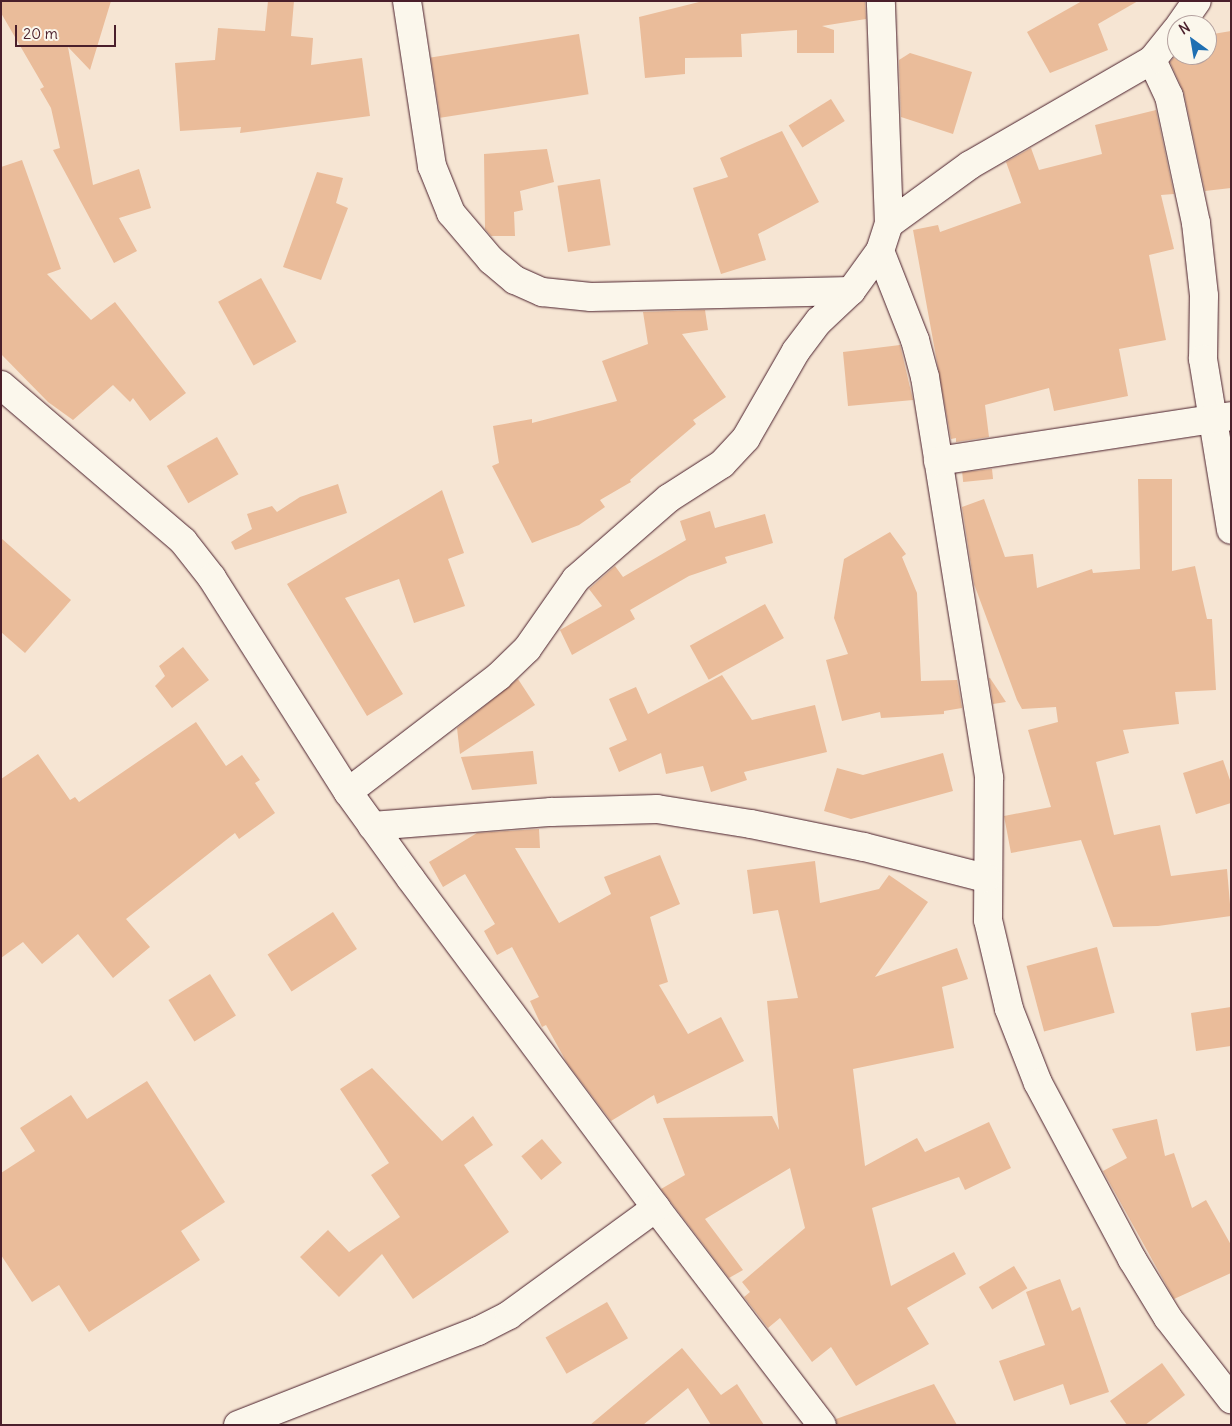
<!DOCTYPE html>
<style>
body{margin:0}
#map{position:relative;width:1232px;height:1426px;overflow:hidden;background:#f6e5d3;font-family:Delius,sans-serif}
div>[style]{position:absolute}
.building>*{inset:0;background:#eabc9a;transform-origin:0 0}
.roads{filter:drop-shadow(0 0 1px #4a1f2b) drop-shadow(0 0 1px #4a1f2b)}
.minor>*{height:28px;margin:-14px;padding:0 14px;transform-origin:14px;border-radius:14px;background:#fbf7ec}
span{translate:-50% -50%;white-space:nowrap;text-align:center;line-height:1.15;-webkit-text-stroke:4px #fbf7ec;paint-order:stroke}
.frame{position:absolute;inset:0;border:2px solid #4a1f2b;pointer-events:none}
.north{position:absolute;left:1167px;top:15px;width:50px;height:50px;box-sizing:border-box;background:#fbf7ec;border:1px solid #b4a19f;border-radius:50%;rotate:328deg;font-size:14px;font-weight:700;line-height:20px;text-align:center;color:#4a1f2b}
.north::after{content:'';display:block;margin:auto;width:18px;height:22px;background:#1f6fb2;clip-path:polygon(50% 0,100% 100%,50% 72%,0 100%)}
.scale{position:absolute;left:15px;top:25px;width:101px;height:22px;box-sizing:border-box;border:2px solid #4a1f2b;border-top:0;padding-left:6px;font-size:15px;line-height:18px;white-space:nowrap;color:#4a1f2b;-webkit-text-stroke:4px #fbf7ec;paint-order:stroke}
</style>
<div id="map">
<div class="building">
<i style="clip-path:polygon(1px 1px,111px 1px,90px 70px,68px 47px,93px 185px,139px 169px,151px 208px,119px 218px,137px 251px,114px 263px,53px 150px,60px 148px,51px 108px,40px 89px,44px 87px,1px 13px)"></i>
<i style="clip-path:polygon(268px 1px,294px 1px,291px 36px,313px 38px,311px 65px,362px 58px,370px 116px,240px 133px,241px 127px,180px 131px,175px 63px,215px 60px,218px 28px,265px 31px)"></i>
<i style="clip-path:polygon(703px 1px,865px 1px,866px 19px,822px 26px,834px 30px,834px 53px,797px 53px,797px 30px,741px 34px,742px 57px,685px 58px,685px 74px,645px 78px,639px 17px)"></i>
<i style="clip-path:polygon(1082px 1px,1138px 1px,1098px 24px,1108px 50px,1050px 73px,1027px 32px)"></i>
<i style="clip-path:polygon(1231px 31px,1231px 188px,1205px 191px,1184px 93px,1170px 62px,1177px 54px,1207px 55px,1207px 35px)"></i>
<i style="left:579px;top:34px;width:61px;height:150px;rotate:81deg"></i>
<i style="clip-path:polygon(910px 53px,972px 72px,953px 134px,901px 117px,899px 60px)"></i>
<i style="left:831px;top:99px;width:26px;height:50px;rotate:58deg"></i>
<i style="clip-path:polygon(1156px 110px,1174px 194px,1161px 195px,1174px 249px,1149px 255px,1166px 340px,1119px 349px,1128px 396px,1054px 411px,1049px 388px,985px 405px,989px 437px,956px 442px,956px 438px,951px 439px,913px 230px,938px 225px,940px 232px,1021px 203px,1006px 162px,1031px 148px,1039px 170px,1102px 154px,1095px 125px)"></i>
<i style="clip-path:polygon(782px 131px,819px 202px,758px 234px,766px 260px,721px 274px,693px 188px,728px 177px,720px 158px)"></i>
<i style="clip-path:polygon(547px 149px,554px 182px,520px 191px,523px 210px,514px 212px,515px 236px,491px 236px,485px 229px,484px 154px)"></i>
<i style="clip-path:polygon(22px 160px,61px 269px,47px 274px,91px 320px,115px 302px,186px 393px,150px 421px,133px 398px,130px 402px,113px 385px,73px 420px,48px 402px,1px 354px,1px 167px)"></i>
<i style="clip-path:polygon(317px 172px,343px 178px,336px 203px,348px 208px,321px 280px,283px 267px)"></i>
<i style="left:600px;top:179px;width:67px;height:43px;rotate:81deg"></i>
<i style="left:261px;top:278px;width:73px;height:49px;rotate:61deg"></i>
<i style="clip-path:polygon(705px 310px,708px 330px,682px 334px,726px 397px,693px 420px,696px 424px,630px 480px,631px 482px,600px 500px,605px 507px,579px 525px,532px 543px,492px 466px,499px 463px,493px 426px,532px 419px,532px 423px,617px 401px,602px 361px,648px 344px,643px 312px)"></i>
<i style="clip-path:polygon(900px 345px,913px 400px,848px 406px,843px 352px)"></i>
<i style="left:217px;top:437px;width:43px;height:58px;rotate:60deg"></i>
<i style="left:992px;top:469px;width:10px;height:30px;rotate:84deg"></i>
<i style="clip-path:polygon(1138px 479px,1172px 479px,1172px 571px,1195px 566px,1207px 619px,1212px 619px,1216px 690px,1175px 692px,1179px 724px,1123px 730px,1129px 753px,1096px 762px,1114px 835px,1160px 825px,1171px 876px,1227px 869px,1231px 916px,1158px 926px,1113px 927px,1081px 840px,1011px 853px,1004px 816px,1051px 807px,1028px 730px,1058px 722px,1056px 707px,1022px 709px,1017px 700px,974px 584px,962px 507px,984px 499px,1005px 557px,1033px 554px,1037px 588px,1092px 569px,1093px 573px,1140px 569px)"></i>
<i style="clip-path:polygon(338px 484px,347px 513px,235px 550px,231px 542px,252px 529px,247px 514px,272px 506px,277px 512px,300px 497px)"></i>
<i style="clip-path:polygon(442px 490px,464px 553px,448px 559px,465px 606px,414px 623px,399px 579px,345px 598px,403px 694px,367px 716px,287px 584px)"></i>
<i style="clip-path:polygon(710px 511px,715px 528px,765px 514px,773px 543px,725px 557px,727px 563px,689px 576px,630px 610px,635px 619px,572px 655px,560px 630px,602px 606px,589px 589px,615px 566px,623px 577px,686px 540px,680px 521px)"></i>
<i style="clip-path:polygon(890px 532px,906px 554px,902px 557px,917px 593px,921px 681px,957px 680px,962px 708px,944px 711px,944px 714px,881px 718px,880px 712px,842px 721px,826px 660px,848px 654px,834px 618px,844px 559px)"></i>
<i style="clip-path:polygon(1px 538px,71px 600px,25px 653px,1px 632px)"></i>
<i style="left:765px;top:604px;width:39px;height:86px;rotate:61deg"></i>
<i style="clip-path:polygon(183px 647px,209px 680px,172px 708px,155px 686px,165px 676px,159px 666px)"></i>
<i style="clip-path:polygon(722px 675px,752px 720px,815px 705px,827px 752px,744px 772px,747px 780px,711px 792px,703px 766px,666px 774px,661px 753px,619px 772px,609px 748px,627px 740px,609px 699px,636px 687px,648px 714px)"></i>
<i style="clip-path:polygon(989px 678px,990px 678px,1006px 702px,993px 704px)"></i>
<i style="clip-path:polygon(518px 679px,535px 705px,460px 754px,457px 728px)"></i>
<i style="clip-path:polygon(196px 722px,226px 766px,242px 755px,260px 780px,255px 783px,275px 813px,239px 839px,235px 833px,126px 919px,150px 947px,113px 978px,78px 934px,42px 964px,23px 942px,1px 958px,1px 779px,38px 754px,70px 800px,75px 797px,79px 802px)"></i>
<i style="clip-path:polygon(533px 751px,537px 784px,472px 790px,461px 757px)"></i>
<i style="clip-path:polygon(943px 753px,953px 791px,851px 819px,824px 811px,837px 768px,863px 775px)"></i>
<i style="clip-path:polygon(1223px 760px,1231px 783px,1231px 803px,1196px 814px,1183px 773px)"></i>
<i style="clip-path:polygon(539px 829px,540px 848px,515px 848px,559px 923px,611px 894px,604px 877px,660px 855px,680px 904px,650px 917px,668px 982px,659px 985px,688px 1034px,721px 1017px,744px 1061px,657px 1104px,654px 1095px,611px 1121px,567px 1063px,546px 1025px,542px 1027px,530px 1001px,539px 997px,512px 947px,497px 955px,484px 931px,495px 924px,465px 874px,443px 887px,429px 862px,477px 833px)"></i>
<i style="clip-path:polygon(815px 861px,820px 903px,879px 889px,889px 875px,928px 902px,875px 977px,957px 948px,968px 979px,942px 987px,954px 1048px,853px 1069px,865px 1166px,917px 1138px,925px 1152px,989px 1122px,1011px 1168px,965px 1190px,959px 1177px,872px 1208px,891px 1286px,954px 1252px,966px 1274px,907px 1308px,929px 1344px,856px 1386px,831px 1347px,812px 1362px,780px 1318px,768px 1328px,744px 1297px,750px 1292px,742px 1282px,805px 1228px,790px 1168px,705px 1219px,743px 1270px,729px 1278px,661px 1189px,685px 1175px,663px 1118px,772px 1116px,779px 1130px,767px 1001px,798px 998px,778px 910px,753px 914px,747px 870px)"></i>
<i style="left:333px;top:912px;width:44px;height:78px;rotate:57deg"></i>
<i style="left:1097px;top:947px;width:68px;height:73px;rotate:75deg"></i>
<i style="left:210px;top:974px;width:49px;height:49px;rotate:58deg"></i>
<i style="clip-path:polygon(1231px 1007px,1231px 1046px,1196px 1051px,1191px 1013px)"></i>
<i style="clip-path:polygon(372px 1068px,442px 1141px,473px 1116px,493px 1145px,464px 1165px,509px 1232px,413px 1299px,382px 1254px,339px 1297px,300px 1257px,328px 1230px,349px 1252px,400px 1217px,371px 1175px,389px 1163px,340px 1089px)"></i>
<i style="clip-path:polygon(147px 1081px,225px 1202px,181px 1231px,200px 1260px,89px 1332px,59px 1285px,32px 1302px,1px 1255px,1px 1173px,35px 1151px,20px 1128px,71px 1095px,87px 1119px)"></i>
<i style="clip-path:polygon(1157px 1119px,1165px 1156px,1174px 1153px,1192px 1208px,1206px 1200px,1231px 1245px,1231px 1273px,1174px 1299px,1103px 1171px,1127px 1158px,1112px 1129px)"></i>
<i style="left:542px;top:1139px;width:31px;height:27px;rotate:50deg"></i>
<i style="left:1014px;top:1266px;width:26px;height:41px;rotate:59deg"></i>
<i style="clip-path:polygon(1060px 1279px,1072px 1311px,1080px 1307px,1109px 1392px,1070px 1405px,1063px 1384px,1014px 1401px,999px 1361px,1045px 1345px,1026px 1292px)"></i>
<i style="left:607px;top:1302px;width:42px;height:71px;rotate:60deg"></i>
<i style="clip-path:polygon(682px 1348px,721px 1395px,737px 1384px,764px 1425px,711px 1425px,688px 1388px,643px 1425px,590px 1425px)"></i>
<i style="clip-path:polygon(1162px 1363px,1185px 1395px,1145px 1425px,1127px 1425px,1110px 1401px)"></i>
<i style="clip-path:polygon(934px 1384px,957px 1425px,837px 1425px,836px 1419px)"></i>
</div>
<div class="roads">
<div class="minor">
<i style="left:407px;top:1px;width:167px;rotate:81.4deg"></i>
<i style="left:432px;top:166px;width:51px;rotate:68deg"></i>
<i style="left:451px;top:213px;width:62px;rotate:49.6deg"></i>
<i style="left:491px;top:260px;width:31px;rotate:40deg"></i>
<i style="left:515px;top:280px;width:30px;rotate:24deg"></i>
<i style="left:542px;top:292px;width:49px;rotate:5.8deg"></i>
<i style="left:591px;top:297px;width:260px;rotate:-1.3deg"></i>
<i style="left:1180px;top:25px;width:29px;rotate:-55deg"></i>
<i style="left:1152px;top:60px;width:40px;rotate:65deg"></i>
<i style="left:1169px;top:96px;width:130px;rotate:78deg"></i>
<i style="left:1196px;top:223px;width:73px;rotate:83.7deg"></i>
<i style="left:1204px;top:296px;width:63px;rotate:90.9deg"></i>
<i style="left:1203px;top:359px;width:173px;rotate:80.7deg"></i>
<i style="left:889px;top:224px;width:100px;rotate:-36.1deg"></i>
<i style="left:970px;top:165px;width:210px;rotate:-30deg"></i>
<i style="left:1152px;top:60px;width:40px;rotate:-51deg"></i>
<i style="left:880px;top:251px;width:96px;rotate:68.5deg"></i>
<i style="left:915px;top:340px;width:38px;rotate:75deg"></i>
<i style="left:925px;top:377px;width:406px;rotate:80.9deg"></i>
<i style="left:989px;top:778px;width:142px;rotate:90.4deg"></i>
<i style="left:988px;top:920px;width:91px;rotate:76.7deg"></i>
<i style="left:1009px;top:1009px;width:79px;rotate:68.6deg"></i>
<i style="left:1038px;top:1083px;width:200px;rotate:61.9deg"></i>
<i style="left:1132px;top:1259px;width:69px;rotate:58.6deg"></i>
<i style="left:1168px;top:1318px;width:103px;rotate:52.1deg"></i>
<i style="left:1px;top:385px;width:240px;rotate:40.6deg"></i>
<i style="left:183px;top:541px;width:47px;rotate:51.9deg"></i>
<i style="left:212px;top:578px;width:254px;rotate:57.6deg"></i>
<i style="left:348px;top:792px;width:107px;rotate:54.1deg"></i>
<i style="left:411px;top:879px;width:410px;rotate:53.3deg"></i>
<i style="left:656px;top:1208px;width:273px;rotate:52.6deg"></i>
<i style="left:938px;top:461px;width:296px;rotate:-8.7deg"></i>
<i style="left:348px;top:792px;width:190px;rotate:-37.5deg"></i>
<i style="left:499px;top:676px;width:39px;rotate:-44deg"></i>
<i style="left:527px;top:649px;width:85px;rotate:-55deg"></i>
<i style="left:576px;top:579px;width:123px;rotate:-41.1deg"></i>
<i style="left:669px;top:498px;width:63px;rotate:-32.7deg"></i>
<i style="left:722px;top:464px;width:35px;rotate:-47deg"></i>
<i style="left:746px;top:438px;width:100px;rotate:-60.1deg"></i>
<i style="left:796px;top:351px;width:38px;rotate:-53deg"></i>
<i style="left:819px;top:321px;width:44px;rotate:-43.2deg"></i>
<i style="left:851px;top:291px;width:49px;rotate:-54.1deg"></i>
<i style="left:880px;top:251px;width:28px;rotate:-72deg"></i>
<i style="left:889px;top:224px;width:223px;rotate:-92.1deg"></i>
<i style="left:372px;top:826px;width:180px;rotate:-4.5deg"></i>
<i style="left:551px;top:812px;width:106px;rotate:-1.6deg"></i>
<i style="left:657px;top:809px;width:95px;rotate:9.1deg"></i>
<i style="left:751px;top:824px;width:115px;rotate:11.5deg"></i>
<i style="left:864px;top:847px;width:126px;rotate:14.3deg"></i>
<i style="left:238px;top:1425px;width:258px;rotate:-21.4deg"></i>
<i style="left:478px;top:1331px;width:35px;rotate:-27deg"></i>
<i style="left:509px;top:1315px;width:182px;rotate:-36.1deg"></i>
</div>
</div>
<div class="frame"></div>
<div class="north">N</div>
<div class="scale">20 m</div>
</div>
